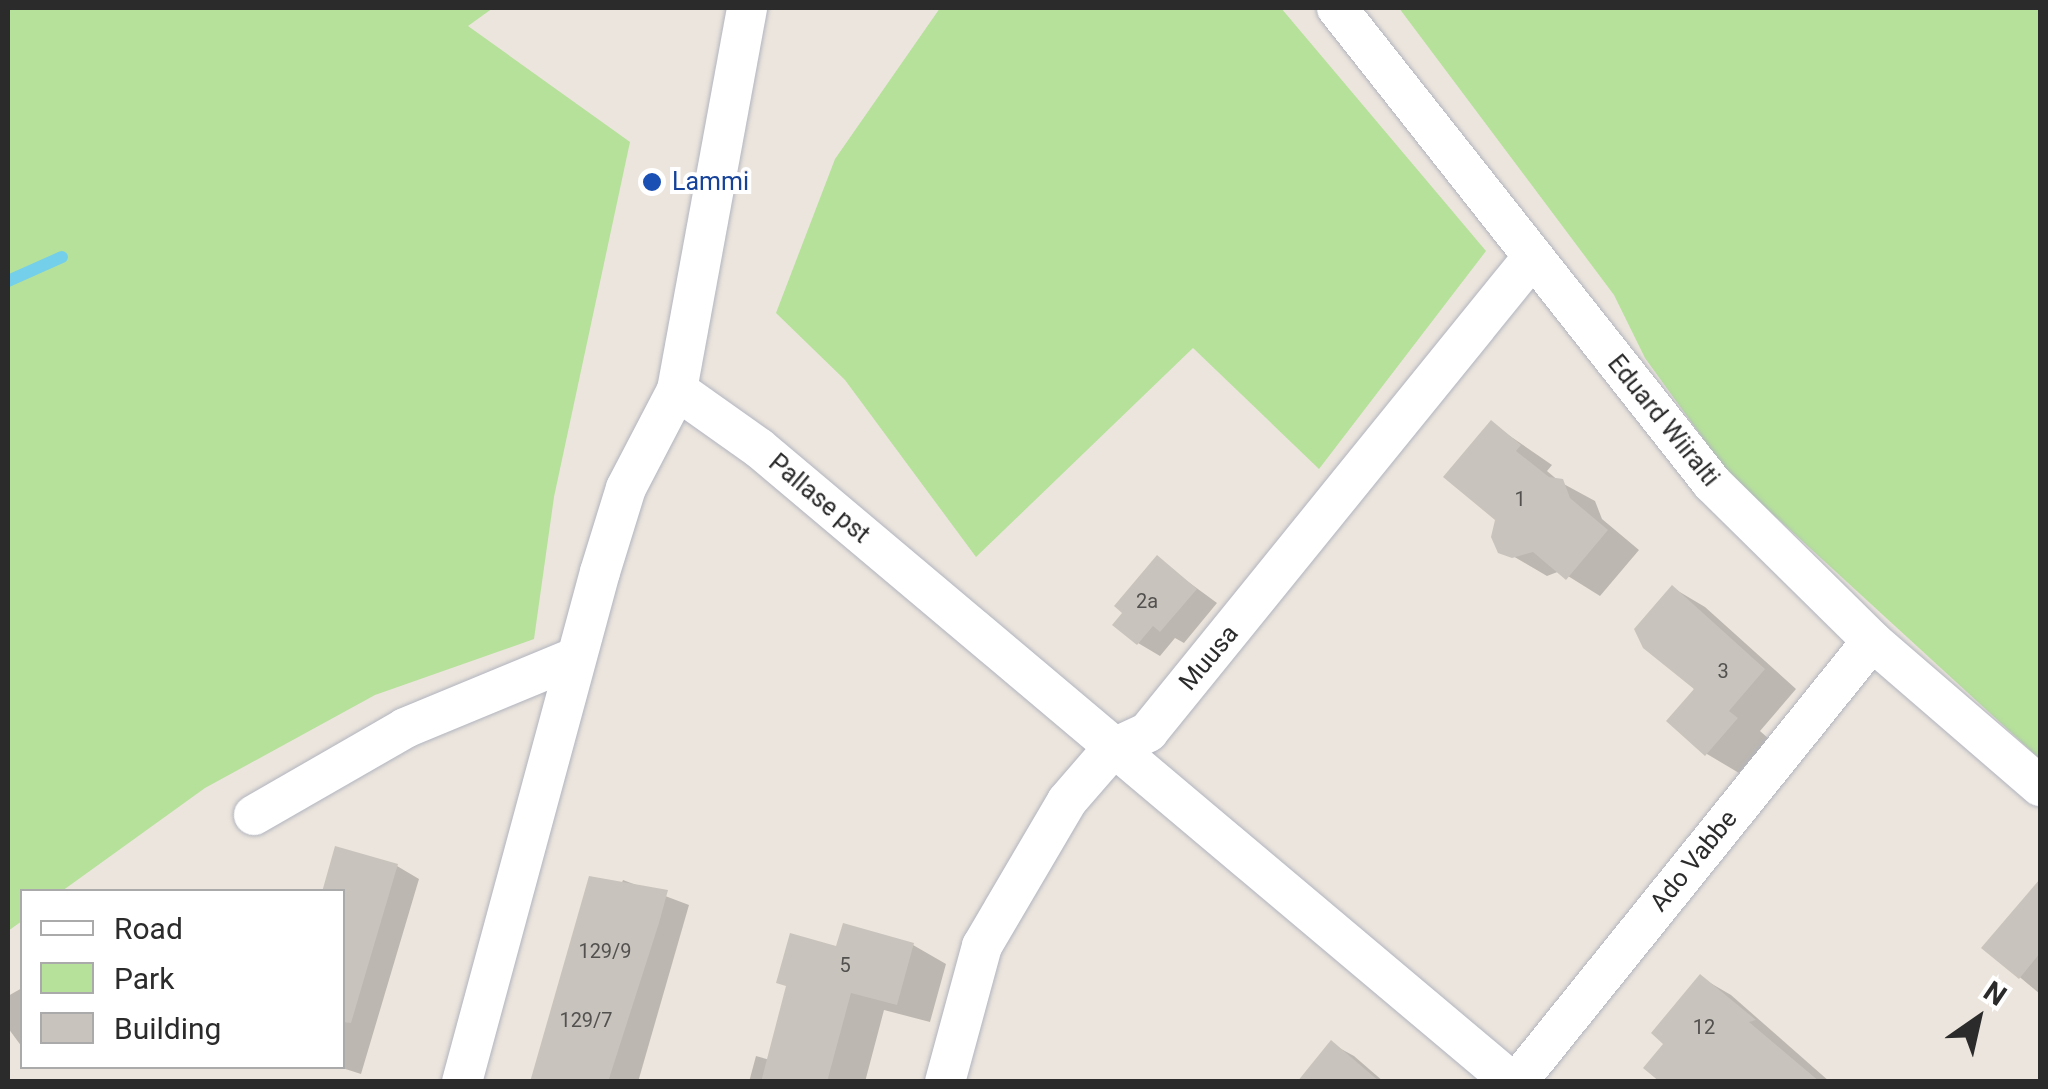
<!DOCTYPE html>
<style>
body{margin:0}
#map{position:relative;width:2048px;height:1089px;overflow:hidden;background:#ece5dd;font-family:Roboto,sans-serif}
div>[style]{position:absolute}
.green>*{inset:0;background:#b6e19b}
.shadow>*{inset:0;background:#0003}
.stream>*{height:12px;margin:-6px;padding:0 6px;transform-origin:6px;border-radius:6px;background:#74cfea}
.building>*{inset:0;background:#c8c3bc}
.roads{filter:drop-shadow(0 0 2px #b1b4be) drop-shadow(0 0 2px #b1b4be)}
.minor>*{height:40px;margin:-20px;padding:0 20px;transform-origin:20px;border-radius:20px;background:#fff}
.dots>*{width:28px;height:28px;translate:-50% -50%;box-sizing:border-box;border:5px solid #fff;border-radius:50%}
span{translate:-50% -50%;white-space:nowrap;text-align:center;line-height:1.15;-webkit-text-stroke:8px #fff;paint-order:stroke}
.number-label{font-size:20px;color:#52514f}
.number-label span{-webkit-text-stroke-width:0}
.transit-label{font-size:25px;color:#164399}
.left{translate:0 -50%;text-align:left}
.street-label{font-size:25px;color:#2b2b2b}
.frame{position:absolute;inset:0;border:10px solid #2b2b2b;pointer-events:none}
.legend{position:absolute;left:20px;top:889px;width:325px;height:180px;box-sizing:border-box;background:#fff;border:2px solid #aaa;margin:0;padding:12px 18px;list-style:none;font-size:30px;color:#2b2b2b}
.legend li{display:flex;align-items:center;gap:20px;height:50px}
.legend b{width:50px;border:2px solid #aaa}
.north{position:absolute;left:1928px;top:969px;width:100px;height:100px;-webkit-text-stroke:8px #fff;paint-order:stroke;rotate:34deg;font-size:28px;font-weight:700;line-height:40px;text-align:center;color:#2b2b2b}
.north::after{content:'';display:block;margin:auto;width:35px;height:45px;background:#2b2b2b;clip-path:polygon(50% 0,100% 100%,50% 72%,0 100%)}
</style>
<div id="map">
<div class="green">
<i style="clip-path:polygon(8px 8px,493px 8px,468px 26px,630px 142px,554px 497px,534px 639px,375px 695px,205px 788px,62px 891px,22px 892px,22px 921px,8px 931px)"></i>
<i style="clip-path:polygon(940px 8px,1281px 8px,1486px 251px,1319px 469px,1193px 348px,976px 557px,845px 380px,776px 313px,835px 159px)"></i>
<i style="clip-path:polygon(1399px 8px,2040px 8px,2040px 759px,1728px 473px,1645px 358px,1614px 295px)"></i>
</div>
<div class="shadow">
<i style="clip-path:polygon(1491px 423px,1552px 465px,1547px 471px,1560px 482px,1595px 501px,1602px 519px,1639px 550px,1600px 596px,1560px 571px,1547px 576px,1496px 546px)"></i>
<i style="clip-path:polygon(1157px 559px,1217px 603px,1184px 643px,1175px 638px,1160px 656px,1138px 643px,1126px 613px)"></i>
<i style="clip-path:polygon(1673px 588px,1705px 607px,1796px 689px,1760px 731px,1769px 739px,1739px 773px,1707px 754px)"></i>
<i style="clip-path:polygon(397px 866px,419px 879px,361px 1074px,336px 1066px,342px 1066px,342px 892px)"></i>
<i style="clip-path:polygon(623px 880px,689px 905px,638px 1082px,533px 1082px)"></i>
<i style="clip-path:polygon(2034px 891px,2040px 895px,2040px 994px,1985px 948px)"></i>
<i style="clip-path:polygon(913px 945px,946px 964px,930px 1022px,884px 1010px,865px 1082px,749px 1082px,756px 1056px,770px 1060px,838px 949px)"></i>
<i style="clip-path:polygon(1700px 977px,1731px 995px,1830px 1082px,1667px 1082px,1667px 1043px)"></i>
<i style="clip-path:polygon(22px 988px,22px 1047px,8px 1028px,8px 996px)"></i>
<i style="clip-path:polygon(1332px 1044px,1354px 1056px,1384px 1082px,1300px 1082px)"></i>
</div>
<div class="stream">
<i style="left:8px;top:281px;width:59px;rotate:-24deg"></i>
</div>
<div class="building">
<i style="clip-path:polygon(1491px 420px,1521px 445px,1516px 451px,1549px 477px,1563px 479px,1570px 498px,1608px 530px,1566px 580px,1533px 552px,1512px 558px,1498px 553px,1491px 537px,1495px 520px,1443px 477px)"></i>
<i style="clip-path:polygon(1157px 555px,1197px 589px,1160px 632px,1153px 626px,1137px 645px,1112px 625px,1122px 613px,1114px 606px)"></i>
<i style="clip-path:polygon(1672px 585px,1765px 669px,1729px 711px,1738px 718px,1705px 756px,1666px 721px,1694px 689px,1643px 648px,1634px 629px)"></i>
<i style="clip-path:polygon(335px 846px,398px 864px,351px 1023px,342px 1022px,342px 892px,322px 892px)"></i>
<i style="clip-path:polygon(589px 876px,668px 890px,659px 923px,608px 1082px,530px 1082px)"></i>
<i style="clip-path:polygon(2040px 879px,2040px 953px,2019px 979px,1981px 948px)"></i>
<i style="clip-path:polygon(843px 923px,914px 943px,897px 1005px,851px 993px,827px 1082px,761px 1082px,786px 986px,776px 983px,790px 933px,836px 946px)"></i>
<i style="clip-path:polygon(1700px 974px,1756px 1020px,1749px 1022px,1820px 1082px,1660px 1082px,1643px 1068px,1663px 1044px,1651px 1033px)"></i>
<i style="clip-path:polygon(1331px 1040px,1380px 1082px,1297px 1082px)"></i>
</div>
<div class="roads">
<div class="minor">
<i style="left:1337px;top:8px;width:605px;rotate:51.71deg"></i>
<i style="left:1712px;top:483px;width:225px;rotate:44.6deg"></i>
<i style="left:1872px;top:641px;width:222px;rotate:40.8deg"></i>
<i style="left:677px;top:390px;width:100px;rotate:35.3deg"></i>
<i style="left:759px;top:448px;width:984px;rotate:40.1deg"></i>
<i style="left:254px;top:815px;width:174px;rotate:-29.9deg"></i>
<i style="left:405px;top:728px;width:185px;rotate:-22.5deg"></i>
<i style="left:462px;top:1082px;width:528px;rotate:-74.86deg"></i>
<i style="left:600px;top:572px;width:88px;rotate:-72.8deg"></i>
<i style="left:626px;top:488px;width:110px;rotate:-62.5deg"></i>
<i style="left:677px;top:390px;width:388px;rotate:-79.6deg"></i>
<i style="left:945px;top:1082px;width:141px;rotate:-74.8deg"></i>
<i style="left:982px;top:946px;width:168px;rotate:-59.6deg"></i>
<i style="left:1067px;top:801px;width:69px;rotate:-49.1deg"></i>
<i style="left:1112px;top:749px;width:40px;rotate:-25deg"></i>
<i style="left:1148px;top:732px;width:610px;rotate:-50.99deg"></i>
<i style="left:1517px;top:1082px;width:566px;rotate:-51.17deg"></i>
</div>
</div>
<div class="dots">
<i style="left:652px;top:182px;background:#1a4fb4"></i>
</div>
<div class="number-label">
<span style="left:1520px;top:499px">1</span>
<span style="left:1147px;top:601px">2a</span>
<span style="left:1723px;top:671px">3</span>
<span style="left:605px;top:951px">129/9</span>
<span style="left:845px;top:965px">5</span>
<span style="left:586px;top:1020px">129/7</span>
<span style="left:1704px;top:1027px">12</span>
</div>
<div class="transit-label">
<span class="left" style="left:672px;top:182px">Lammi</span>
</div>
<div class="street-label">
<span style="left:1663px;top:421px;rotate:51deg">Eduard Wiiralti</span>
<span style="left:819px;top:499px;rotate:40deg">Pallase pst</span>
<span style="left:1209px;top:658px;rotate:-50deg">Muusa</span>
<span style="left:1694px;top:861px;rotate:-51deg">Ado Vabbe</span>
</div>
<div class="frame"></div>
<ul class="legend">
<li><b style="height:12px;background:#fff"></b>Road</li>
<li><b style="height:28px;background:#b6e19b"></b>Park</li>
<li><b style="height:28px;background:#c8c3bc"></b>Building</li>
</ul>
<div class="north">N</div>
</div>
